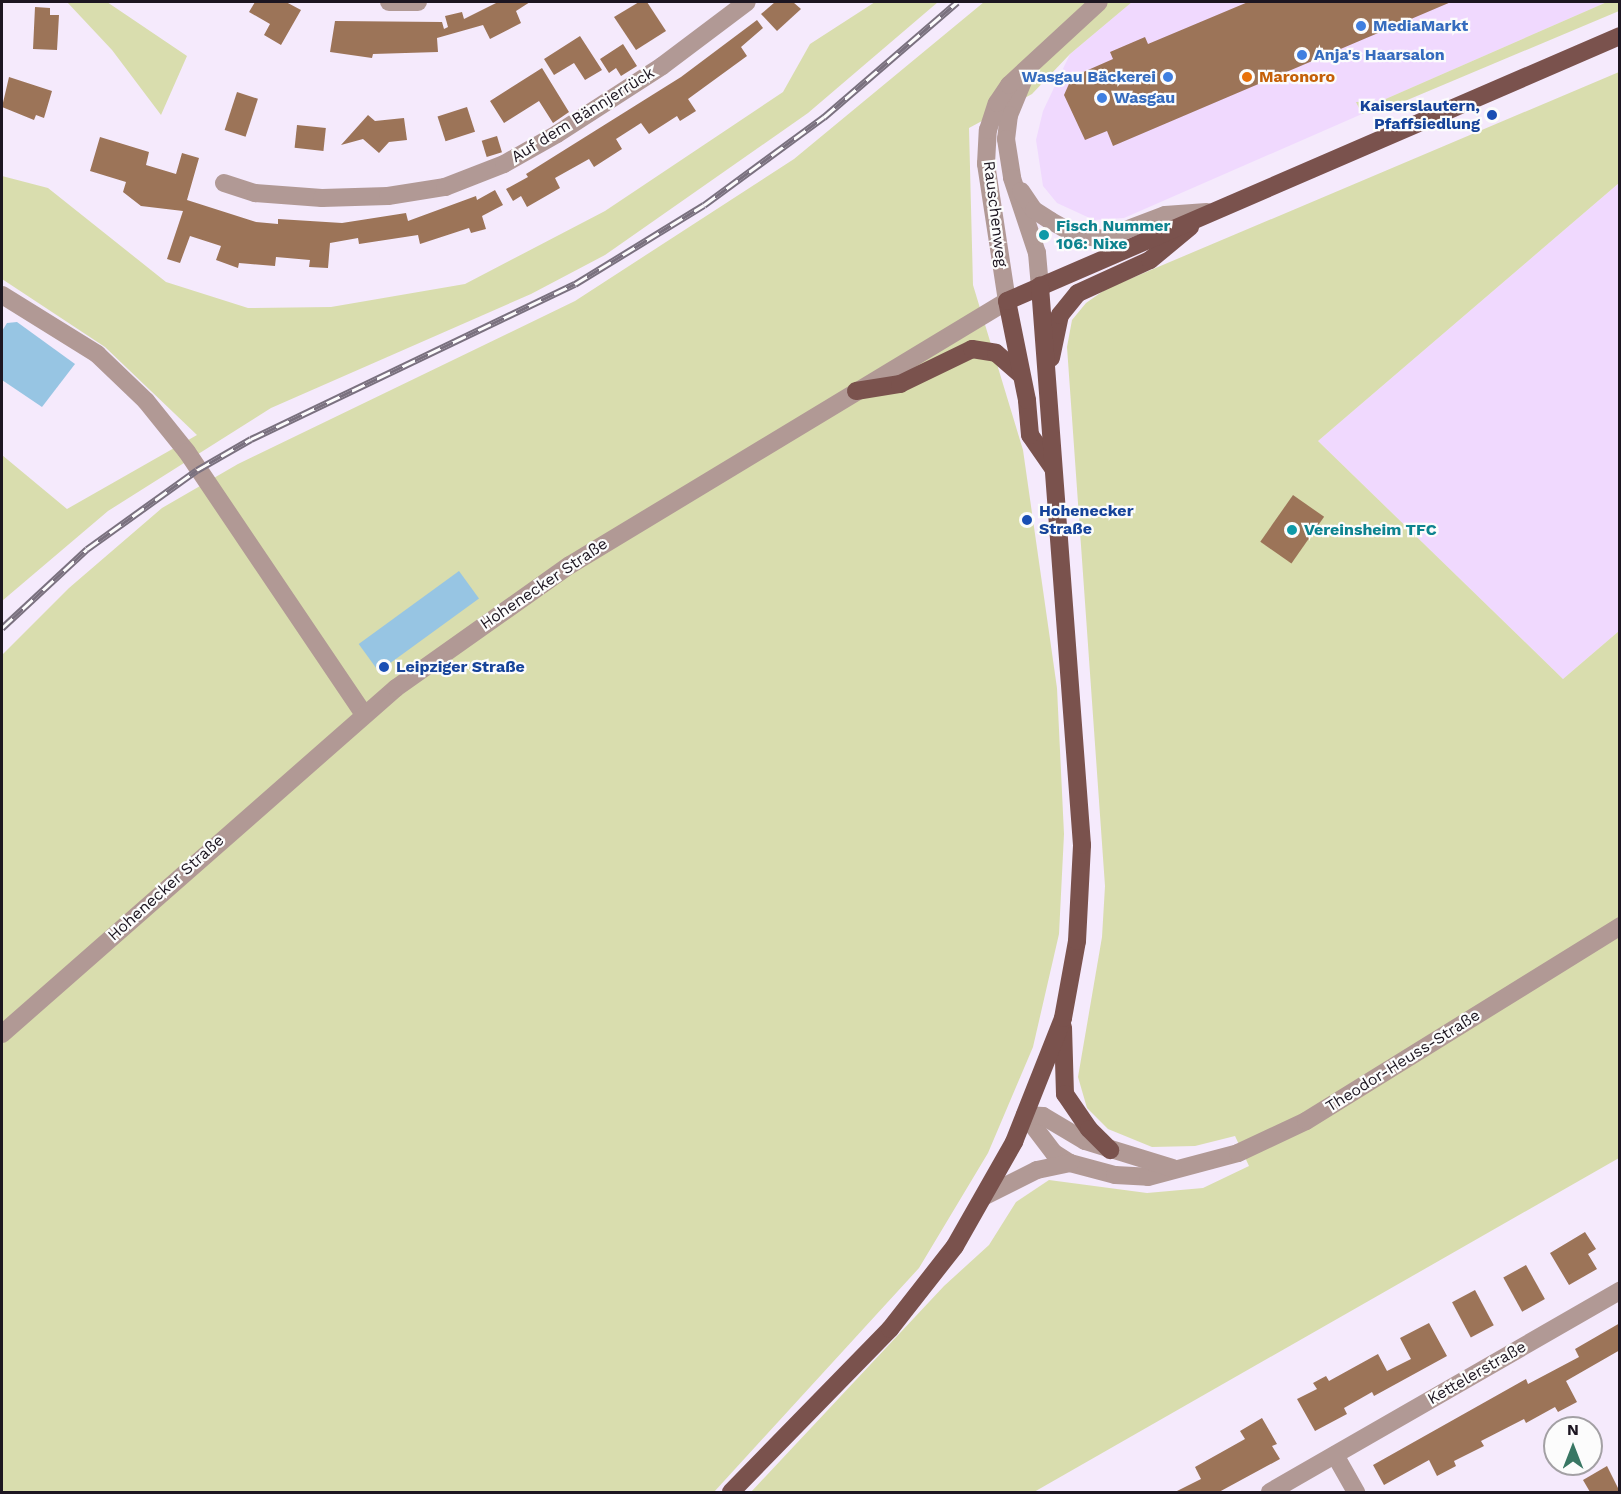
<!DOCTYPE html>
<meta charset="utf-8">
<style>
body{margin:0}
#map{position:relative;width:1621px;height:1494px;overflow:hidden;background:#f5eafc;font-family:"Work Sans",sans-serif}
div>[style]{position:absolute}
.built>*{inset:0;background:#f0d9fe}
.green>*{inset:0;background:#d9ddae}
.water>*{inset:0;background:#97c5e3;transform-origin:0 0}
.building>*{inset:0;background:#9c7458;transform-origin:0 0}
.minor>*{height:18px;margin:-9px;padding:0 9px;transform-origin:9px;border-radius:9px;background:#b19995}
.major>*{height:18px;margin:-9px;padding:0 9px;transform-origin:9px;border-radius:9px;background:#7a524d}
.rail>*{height:7px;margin-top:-3.5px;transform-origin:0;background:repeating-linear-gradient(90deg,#fcfcfc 0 14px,#7a717f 0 28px);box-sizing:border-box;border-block:2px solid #7a717f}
.dots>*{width:16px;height:16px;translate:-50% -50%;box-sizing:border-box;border:3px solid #fcfcfc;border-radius:50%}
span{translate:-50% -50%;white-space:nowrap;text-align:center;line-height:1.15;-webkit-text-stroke:4.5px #fcfcfc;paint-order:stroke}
.shop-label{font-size:16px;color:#366cbe;font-weight:700}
.left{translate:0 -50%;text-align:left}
.right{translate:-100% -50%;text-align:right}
.food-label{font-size:16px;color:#c56008;font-weight:700}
.transit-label{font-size:16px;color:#164399;font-weight:700}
.street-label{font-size:16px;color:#1d1621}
.culture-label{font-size:16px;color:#0d838f;font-weight:700}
.frame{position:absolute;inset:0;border:3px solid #1d1621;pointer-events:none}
.north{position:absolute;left:1543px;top:1416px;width:60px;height:60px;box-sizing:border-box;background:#fcfcfc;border:2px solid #a3a0a4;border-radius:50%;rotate:0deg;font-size:16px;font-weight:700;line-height:24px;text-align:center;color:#1d1621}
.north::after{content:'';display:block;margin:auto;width:21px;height:27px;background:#397764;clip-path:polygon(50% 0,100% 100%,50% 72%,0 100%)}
</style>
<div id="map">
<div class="built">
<i style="clip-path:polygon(1132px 2px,1607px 2px,1381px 101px,1357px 102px,1362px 114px,1124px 218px,1094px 220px,1057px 203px,1043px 186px,1036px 140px,1043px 111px,1070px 54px)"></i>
<i style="clip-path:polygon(1619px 183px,1619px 631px,1563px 679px,1318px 441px)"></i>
</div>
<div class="green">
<i style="clip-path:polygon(67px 2px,107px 2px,187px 56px,161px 115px,112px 50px)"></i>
<i style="clip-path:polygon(875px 2px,938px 2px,808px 113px,605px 255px,531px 294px,271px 408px,108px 511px,2px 601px,2px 455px,67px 509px,197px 435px,105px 347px,2px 279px,2px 176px,48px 188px,166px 282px,248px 308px,331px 307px,465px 284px,605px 211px,783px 92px,810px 44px)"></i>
<i style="clip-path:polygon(984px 2px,1132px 2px,1070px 54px,1032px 94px,969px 128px,973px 285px,1023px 450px,1057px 688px,1064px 834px,1059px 934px,1033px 1047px,988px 1153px,919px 1268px,714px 1492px,2px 1492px,2px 655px,69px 588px,162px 508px,238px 464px,575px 301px,794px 159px)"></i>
<i style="clip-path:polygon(1607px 2px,1619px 2px,1619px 11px,1405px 101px,1362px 114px,1356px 102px,1381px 101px)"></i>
<i style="clip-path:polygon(1619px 72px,1619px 183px,1318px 441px,1563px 679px,1619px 631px,1619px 1158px,1034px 1492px,751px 1492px,944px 1286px,989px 1245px,1016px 1202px,1049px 1180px,1147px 1193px,1203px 1188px,1249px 1166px,1235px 1136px,1195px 1146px,1152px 1147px,1108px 1129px,1087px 1108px,1078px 1077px,1102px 937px,1105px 886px,1067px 347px,1072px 320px,1086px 303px,1106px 289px)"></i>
</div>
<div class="water">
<i style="clip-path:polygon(17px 322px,75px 364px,42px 407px,2px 380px,2px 331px,7px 323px)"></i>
<i style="left:459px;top:571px;width:34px;height:124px;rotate:54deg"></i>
</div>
<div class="building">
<i style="clip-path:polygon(255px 2px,286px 2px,301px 10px,281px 45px,264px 35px,270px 24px,249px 12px)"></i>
<i style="clip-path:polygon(498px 2px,530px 2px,516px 11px,521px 23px,490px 39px,483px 25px,437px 38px,438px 52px,373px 54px,372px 58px,330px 52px,335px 21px,442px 22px,444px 29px,448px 27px,445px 16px,462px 12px,464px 19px)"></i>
<i style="clip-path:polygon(639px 2px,647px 2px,666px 31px,636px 50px,614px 17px)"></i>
<i style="clip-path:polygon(775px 2px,793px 2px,801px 9px,777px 31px,761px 14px)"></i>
<i style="clip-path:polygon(1248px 2px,1451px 2px,1113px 146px,1107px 131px,1085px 140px,1064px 95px,1072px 77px,1113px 59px,1110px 52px,1145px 37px,1148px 44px)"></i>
<i style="clip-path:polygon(35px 7px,50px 8px,50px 15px,59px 15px,57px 50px,33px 49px)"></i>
<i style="clip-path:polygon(757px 20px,763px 28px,741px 47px,747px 56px,688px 99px,696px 111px,680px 121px,677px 116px,649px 134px,641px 123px,616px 139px,622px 149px,594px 167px,589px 159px,555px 178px,560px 188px,527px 207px,521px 196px,513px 201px,506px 189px,528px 177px,526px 174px,681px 77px)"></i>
<i style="clip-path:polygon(580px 36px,602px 70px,585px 80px,574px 63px,554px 75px,544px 59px)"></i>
<i style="clip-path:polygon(623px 44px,637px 66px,621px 76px,616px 68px,609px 73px,600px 59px)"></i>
<i style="clip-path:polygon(542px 68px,569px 112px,553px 123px,539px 101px,504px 123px,490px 101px)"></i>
<i style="clip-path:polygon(9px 77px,52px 91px,44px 118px,36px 115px,34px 120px,2px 107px)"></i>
<i style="left:237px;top:92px;width:22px;height:40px;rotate:18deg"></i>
<i style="left:467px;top:107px;width:26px;height:31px;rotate:72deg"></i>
<i style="clip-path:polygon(368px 115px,375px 121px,404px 118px,407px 140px,389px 142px,379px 153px,363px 139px,341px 145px)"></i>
<i style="left:297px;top:125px;width:29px;height:23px;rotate:6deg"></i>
<i style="left:497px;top:136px;width:17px;height:16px;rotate:73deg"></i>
<i style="clip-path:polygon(100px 137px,149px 152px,146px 165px,176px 174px,182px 153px,199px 158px,187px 200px,256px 222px,278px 224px,278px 219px,342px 223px,406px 213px,408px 221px,476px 196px,477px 200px,495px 190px,503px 205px,482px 216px,486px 229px,471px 233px,469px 228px,420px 244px,418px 235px,359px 244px,358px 238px,330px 243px,328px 268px,309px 267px,310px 260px,276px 257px,275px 266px,239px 263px,238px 268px,216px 260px,221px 246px,190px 236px,180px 263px,167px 259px,183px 211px,141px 206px,123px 192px,126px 182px,90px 171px)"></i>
<i style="left:1293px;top:495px;width:38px;height:57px;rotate:35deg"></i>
<i style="clip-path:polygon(1585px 1232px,1596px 1249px,1588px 1254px,1597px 1269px,1569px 1285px,1550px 1253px)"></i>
<i style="left:1526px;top:1265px;width:39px;height:26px;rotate:61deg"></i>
<i style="left:1475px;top:1290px;width:40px;height:26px;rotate:62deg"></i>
<i style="clip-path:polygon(1429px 1323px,1447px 1356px,1374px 1396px,1372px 1392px,1344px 1408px,1347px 1414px,1315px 1431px,1297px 1399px,1317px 1389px,1313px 1383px,1326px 1376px,1329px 1381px,1378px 1354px,1387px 1371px,1411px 1359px,1400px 1338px)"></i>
<i style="clip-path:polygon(1620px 1323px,1620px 1350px,1566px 1381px,1577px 1402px,1558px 1412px,1555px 1407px,1526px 1423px,1524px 1419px,1481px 1441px,1484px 1446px,1454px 1461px,1456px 1466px,1437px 1476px,1429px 1460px,1384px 1485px,1373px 1465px,1526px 1379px,1528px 1384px,1579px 1357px,1575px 1349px)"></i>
<i style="clip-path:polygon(1262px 1418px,1277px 1444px,1272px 1446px,1280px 1459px,1219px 1492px,1175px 1492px,1201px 1479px,1195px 1467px,1245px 1439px,1240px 1431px)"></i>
<i style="clip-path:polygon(1607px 1466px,1620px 1492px,1590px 1492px,1583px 1480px)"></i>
</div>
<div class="minor">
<i style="left:389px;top:2px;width:29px"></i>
<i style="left:1028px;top:69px;width:50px;rotate:112.4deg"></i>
<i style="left:1009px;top:115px;width:24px;rotate:97deg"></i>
<i style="left:1006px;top:139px;width:39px;rotate:81deg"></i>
<i style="left:1012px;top:178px;width:79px;rotate:71.6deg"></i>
<i style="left:1037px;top:253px;width:33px;rotate:85deg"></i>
<i style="left:224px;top:183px;width:33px;rotate:18deg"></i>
<i style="left:255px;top:193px;width:67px;rotate:4.3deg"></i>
<i style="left:322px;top:198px;width:66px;rotate:-1.7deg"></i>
<i style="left:388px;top:196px;width:58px;rotate:-9deg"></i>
<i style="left:445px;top:187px;width:63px;rotate:-21.3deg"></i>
<i style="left:504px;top:164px;width:61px;rotate:-29.5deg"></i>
<i style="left:557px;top:134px;width:125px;rotate:-32.9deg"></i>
<i style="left:662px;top:66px;width:106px;rotate:-37deg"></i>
<i style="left:1021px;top:191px;width:23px;rotate:56deg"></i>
<i style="left:1034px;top:210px;width:20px;rotate:33deg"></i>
<i style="left:1051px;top:221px;width:26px;rotate:29deg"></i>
<i style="left:1074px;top:234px;width:28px;rotate:10deg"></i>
<i style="left:1102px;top:239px;width:67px;rotate:-20.9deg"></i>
<i style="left:1165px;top:215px;width:42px;rotate:-4.1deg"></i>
<i style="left:2px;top:295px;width:112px;rotate:31.8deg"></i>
<i style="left:97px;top:354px;width:68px;rotate:43.8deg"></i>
<i style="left:146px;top:401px;width:65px;rotate:51.2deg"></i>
<i style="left:187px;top:452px;width:315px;rotate:56deg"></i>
<i style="left:2px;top:1034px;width:524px;rotate:-41.29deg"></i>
<i style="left:396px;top:688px;width:213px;rotate:-35.3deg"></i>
<i style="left:570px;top:565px;width:511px;rotate:-31.14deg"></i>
<i style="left:1007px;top:301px;width:139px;rotate:-98.7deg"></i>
<i style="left:986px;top:164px;width:34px;rotate:-87deg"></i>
<i style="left:988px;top:130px;width:28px;rotate:-72deg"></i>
<i style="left:997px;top:103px;width:22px;rotate:-56deg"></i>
<i style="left:1009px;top:85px;width:122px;rotate:-42.7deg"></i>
<i style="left:1025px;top:1115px;width:48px;rotate:52.7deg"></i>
<i style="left:1054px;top:1153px;width:19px;rotate:32deg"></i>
<i style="left:1070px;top:1163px;width:47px;rotate:14.9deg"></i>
<i style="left:1115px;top:1175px;width:33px;rotate:3deg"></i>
<i style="left:1148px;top:1177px;width:93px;rotate:-14.9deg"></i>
<i style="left:1238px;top:1153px;width:75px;rotate:-25.2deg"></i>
<i style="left:1306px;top:1121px;width:370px;rotate:-31.8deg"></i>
<i style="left:1025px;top:1115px;width:18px;rotate:3deg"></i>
<i style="left:1043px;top:1116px;width:49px;rotate:30.8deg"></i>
<i style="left:1085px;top:1141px;width:92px;rotate:17.1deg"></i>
<i style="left:985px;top:1196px;width:58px;rotate:-26.6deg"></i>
<i style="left:1037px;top:1170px;width:34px;rotate:-12deg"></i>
<i style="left:1335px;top:1455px;width:43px;rotate:60.4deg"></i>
<i style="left:1270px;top:1492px;width:404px;rotate:-29.9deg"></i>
</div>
<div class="major">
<i style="left:1051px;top:358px;width:44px;rotate:-78.2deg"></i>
<i style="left:1060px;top:315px;width:28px;rotate:-51deg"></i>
<i style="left:1078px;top:293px;width:79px;rotate:-24.6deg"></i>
<i style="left:1150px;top:260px;width:52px;rotate:-39.5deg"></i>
<i style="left:856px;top:391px;width:45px;rotate:-9deg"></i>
<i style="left:900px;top:384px;width:80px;rotate:-25.9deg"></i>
<i style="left:972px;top:349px;width:24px;rotate:9deg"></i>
<i style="left:996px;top:353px;width:32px;rotate:41deg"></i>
<i style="left:1053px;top:468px;width:40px;rotate:-124.9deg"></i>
<i style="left:1030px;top:435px;width:35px;rotate:-95deg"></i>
<i style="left:1027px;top:400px;width:101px;rotate:-101.4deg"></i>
<i style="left:1007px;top:301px;width:668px;rotate:-23.38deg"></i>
<i style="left:1063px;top:1027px;width:67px;rotate:88.3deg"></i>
<i style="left:1065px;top:1094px;width:42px;rotate:55.6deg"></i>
<i style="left:1089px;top:1129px;width:30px;rotate:45deg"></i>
<i style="left:731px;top:1492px;width:228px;rotate:-45.7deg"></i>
<i style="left:890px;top:1329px;width:105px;rotate:-51.9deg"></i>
<i style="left:955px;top:1246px;width:120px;rotate:-60.4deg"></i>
<i style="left:1014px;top:1142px;width:133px;rotate:-68.4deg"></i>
<i style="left:1063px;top:1018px;width:78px;rotate:-79.7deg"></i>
<i style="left:1077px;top:941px;width:96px;rotate:-87deg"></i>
<i style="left:1082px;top:845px;width:561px;rotate:-94.3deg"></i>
</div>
<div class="rail">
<i style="left:2px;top:628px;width:116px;rotate:-42.9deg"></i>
<i style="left:87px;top:549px;width:135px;rotate:-35.7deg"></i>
<i style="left:197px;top:470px;width:62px;rotate:-29.9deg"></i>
<i style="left:251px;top:439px;width:359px;rotate:-25.6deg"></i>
<i style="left:575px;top:284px;width:151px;rotate:-31.5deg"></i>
<i style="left:704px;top:205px;width:149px;rotate:-36.3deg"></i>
<i style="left:824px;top:117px;width:176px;rotate:-40.8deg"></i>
</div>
<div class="dots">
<i style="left:1361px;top:26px;background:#3f7fe0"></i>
<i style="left:1302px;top:55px;background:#3f7fe0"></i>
<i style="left:1168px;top:77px;background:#3f7fe0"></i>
<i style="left:1247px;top:77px;background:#e8710a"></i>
<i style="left:1102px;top:98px;background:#3f7fe0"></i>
<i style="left:1492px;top:115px;background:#1a4fb4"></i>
<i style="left:1044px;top:235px;background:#0f9aa8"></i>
<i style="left:1027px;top:520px;background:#1a4fb4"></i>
<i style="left:1292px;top:530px;background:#0f9aa8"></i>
<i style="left:384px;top:667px;background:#1a4fb4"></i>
</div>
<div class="shop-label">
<span class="left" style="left:1373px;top:26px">MediaMarkt</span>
<span class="left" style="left:1314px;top:55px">Anja's Haarsalon</span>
<span class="right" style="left:1156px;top:77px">Wasgau Bäckerei</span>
<span class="left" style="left:1114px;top:98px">Wasgau</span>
</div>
<div class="food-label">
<span class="left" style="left:1259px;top:77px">Maronoro</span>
</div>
<div class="transit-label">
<span class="right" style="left:1480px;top:115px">Kaiserslautern,<br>Pfaffsiedlung</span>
<span class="left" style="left:1039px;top:520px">Hohenecker<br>Straße</span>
<span class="left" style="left:396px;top:667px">Leipziger Straße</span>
</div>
<div class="street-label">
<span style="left:583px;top:115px;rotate:-32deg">Auf dem Bännjerrück</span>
<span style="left:995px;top:214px;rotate:83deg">Rauschenweg</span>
<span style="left:544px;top:584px;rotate:-34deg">Hohenecker Straße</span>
<span style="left:166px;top:888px;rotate:-42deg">Hohenecker Straße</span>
<span style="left:1403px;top:1061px;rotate:-32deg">Theodor-Heuss-Straße</span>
<span style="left:1477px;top:1373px;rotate:-30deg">Kettelerstraße</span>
</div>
<div class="culture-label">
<span class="left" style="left:1056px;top:235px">Fisch Nummer<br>106: Nixe</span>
<span class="left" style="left:1304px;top:530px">Vereinsheim TFC</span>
</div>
<div class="frame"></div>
<div class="north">N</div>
</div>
